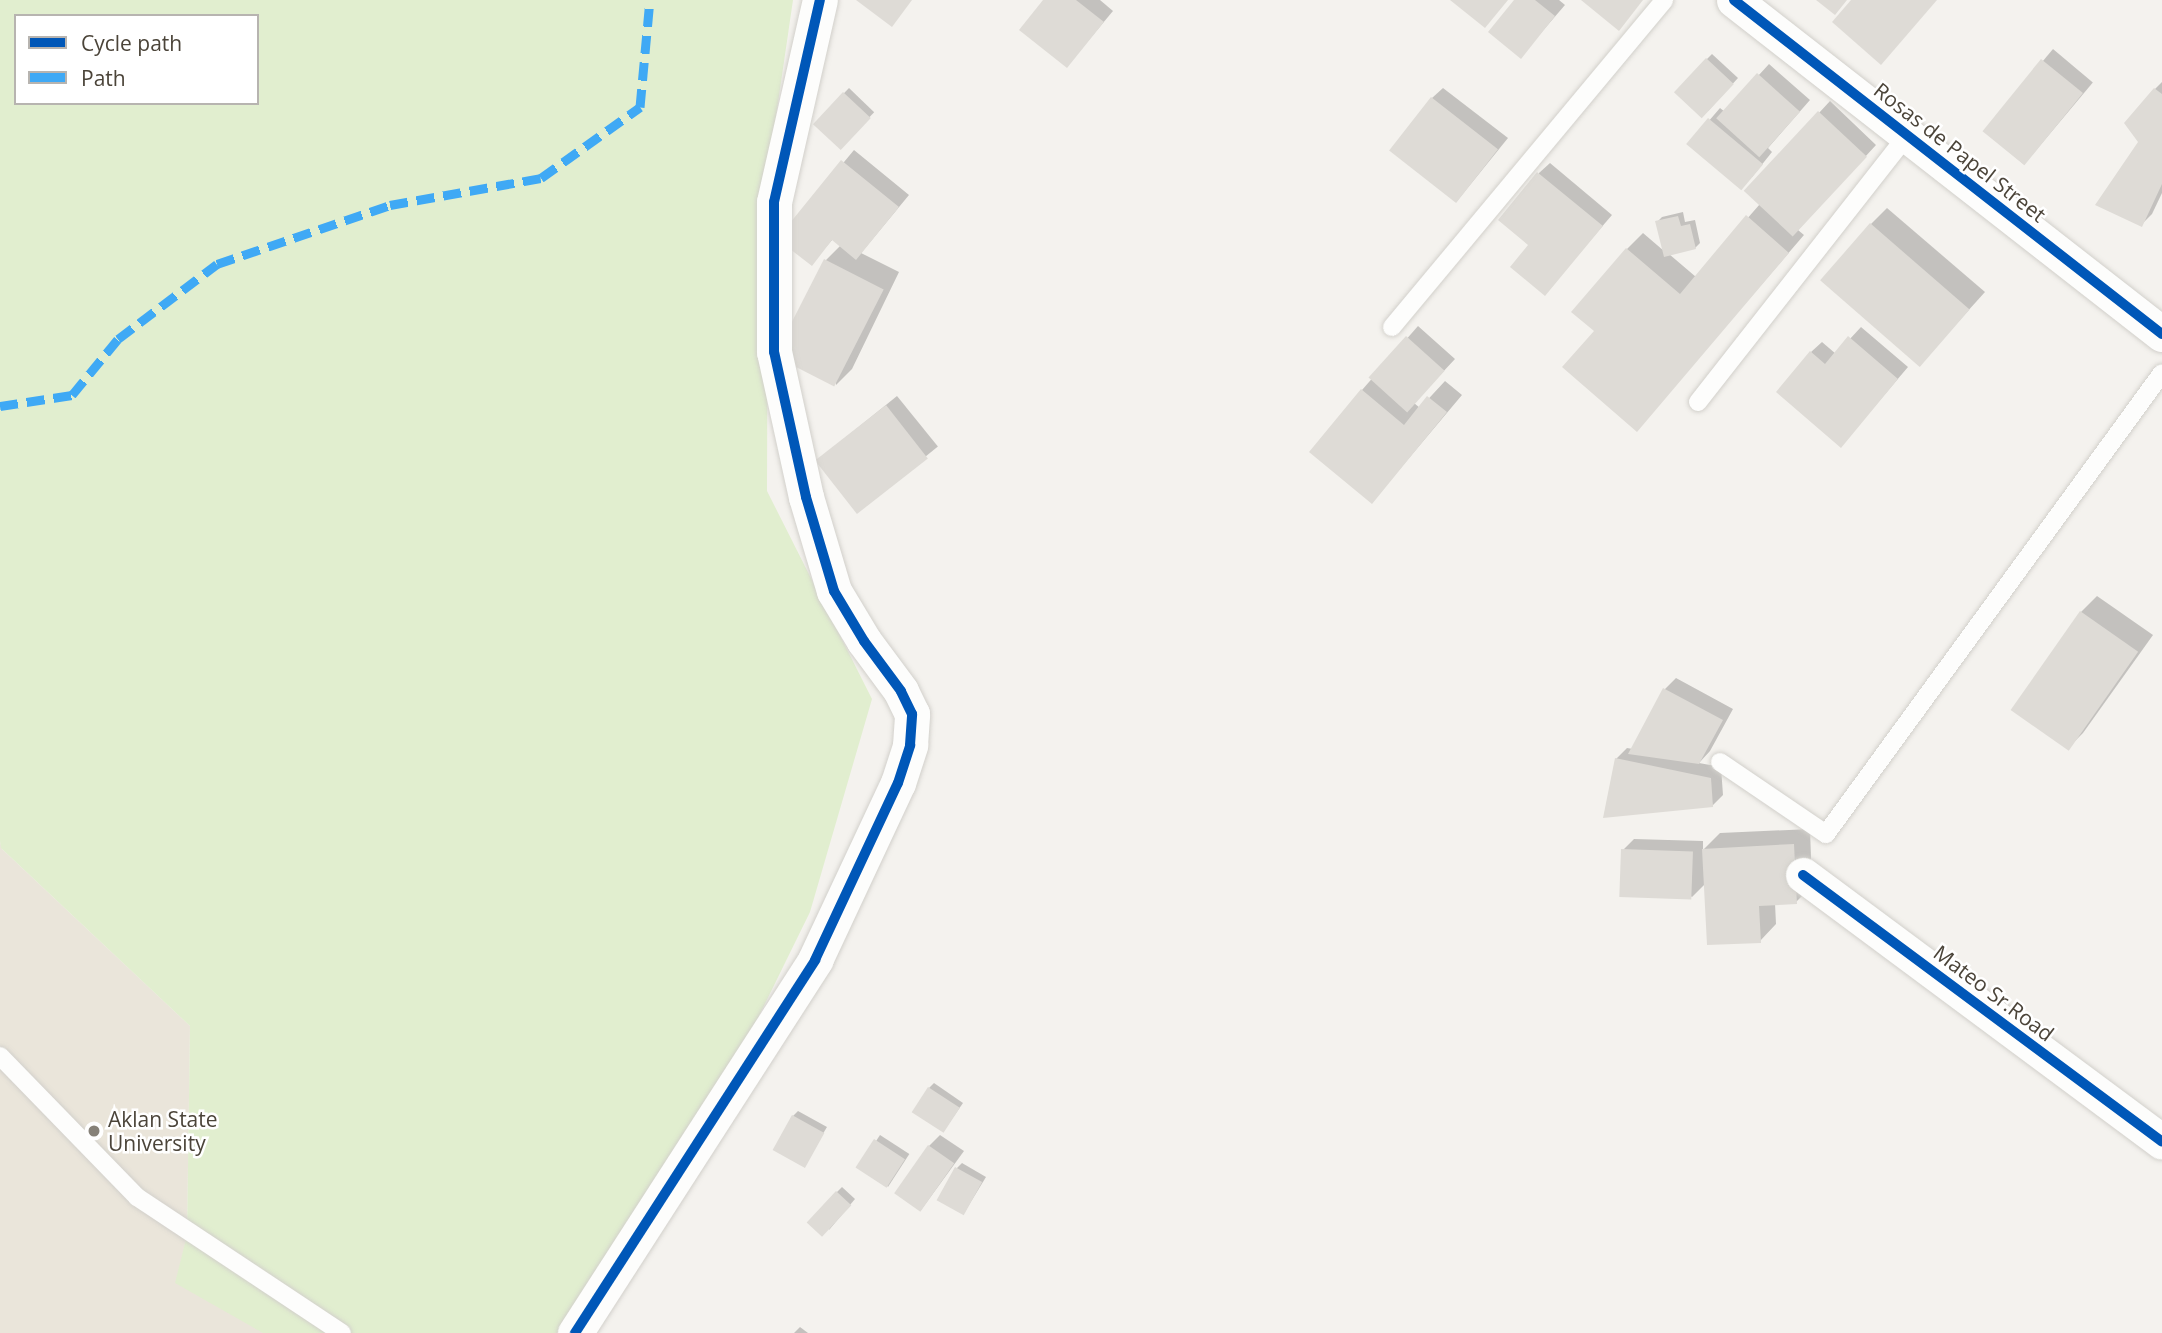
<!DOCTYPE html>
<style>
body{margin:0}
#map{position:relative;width:2162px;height:1333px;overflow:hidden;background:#f4f2ee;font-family:"Open Sans",sans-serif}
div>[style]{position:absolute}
.education>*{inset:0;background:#eae5da}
.green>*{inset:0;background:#e1eecf}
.shadow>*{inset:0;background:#0003;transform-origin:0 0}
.building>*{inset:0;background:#dedbd6;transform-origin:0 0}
.roads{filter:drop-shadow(0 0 2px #d2d0cb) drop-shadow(0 0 2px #d2d0cb)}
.lane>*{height:18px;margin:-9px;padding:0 9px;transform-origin:9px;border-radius:9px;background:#fdfdfc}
.street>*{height:35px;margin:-17.5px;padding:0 17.5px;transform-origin:17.5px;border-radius:17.5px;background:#fdfdfc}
.quiet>*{height:9px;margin-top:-4.5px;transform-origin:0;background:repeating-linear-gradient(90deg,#3fa9f5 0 18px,transparent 0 27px)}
.cycleway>*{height:10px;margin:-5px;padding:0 5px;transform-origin:5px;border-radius:5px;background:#0057b8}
.dots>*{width:19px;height:19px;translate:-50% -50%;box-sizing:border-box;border:4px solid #fff;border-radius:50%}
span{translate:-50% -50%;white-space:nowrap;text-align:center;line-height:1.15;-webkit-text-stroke:5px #fff;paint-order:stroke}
.street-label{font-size:21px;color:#4b4439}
.poi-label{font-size:21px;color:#4b4439}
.left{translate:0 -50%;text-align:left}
.legend{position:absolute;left:14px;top:14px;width:245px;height:91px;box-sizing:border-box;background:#fff;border:2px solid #b7b4b0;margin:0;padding:9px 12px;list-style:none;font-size:21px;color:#4b4439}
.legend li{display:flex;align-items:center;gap:14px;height:35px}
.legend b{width:35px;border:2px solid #b7b4b0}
</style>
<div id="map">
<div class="education">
<i style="clip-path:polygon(0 841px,2px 849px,190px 1026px,187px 1235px,294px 1333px,0 1333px)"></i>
</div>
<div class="green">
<i style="clip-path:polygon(evenodd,0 0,793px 0,768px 171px,767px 491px,872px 699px,810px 912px,638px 1262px,561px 1333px,263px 1333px,175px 1283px,187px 1235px,190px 1026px,1px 848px,0 841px,0 0,16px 16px,257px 16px,257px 103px,16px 103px,16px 16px)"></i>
</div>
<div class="shadow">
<i style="clip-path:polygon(1045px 0,1100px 0,1113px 11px,1067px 66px)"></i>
<i style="clip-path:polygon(1516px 0,1559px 0,1565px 5px,1521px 56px)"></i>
<i style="left:2053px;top:49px;width:52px;height:107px;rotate:40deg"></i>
<i style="clip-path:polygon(1712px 54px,1738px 78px,1708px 111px,1707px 59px)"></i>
<i style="clip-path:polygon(1769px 64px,1810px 100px,1768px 148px,1772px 152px,1752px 177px,1689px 144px,1720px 108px,1725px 112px)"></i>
<i style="clip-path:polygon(2162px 82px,2162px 193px,2152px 214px,2141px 225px,2140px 142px,2155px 89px)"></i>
<i style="left:849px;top:88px;width:35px;height:49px;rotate:44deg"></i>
<i style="clip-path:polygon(1443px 88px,1508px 138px,1457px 201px,1432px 98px)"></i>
<i style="clip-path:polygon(1830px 101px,1876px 145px,1798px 230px,1804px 235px,1637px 429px,1596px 331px,1627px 249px,1643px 233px,1664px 251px,1657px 222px,1662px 217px,1683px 212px,1685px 222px,1695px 220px,1700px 243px,1695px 248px,1669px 254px,1696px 277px,1760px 204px,1747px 191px)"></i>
<i style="clip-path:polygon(854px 150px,909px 195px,861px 253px,899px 272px,852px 369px,836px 385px,826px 260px,841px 245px,833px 239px,811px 264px,780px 239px)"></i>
<i style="clip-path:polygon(1550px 163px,1612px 215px,1545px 293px,1530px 244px,1539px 173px)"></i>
<i style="clip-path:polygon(1887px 208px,1985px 292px,1920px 364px,1871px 224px)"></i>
<i style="clip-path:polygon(1418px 326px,1455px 359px,1414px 403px,1420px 408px,1445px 381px,1462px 395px,1372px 502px,1362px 390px)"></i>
<i style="clip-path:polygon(1861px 327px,1908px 367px,1851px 434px,1811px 352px,1822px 342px,1836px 354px)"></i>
<i style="left:897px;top:396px;width:65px;height:103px;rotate:51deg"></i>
<i style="clip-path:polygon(2097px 596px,2153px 635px,2083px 733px,2067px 749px,2081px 612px)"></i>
<i style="clip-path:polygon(1676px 678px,1733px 709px,1710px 751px,1699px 763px,1721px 767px,1723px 795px,1712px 806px,1616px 759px,1627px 748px,1633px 749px,1665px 689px)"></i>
<i style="clip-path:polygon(1810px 829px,1812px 886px,1796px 902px,1775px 903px,1776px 924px,1760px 941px,1705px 884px,1692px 897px,1623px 850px,1634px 839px,1703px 841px,1703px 850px,1720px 833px)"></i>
<i style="clip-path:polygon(934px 1083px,963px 1103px,947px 1126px,929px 1088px)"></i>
<i style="clip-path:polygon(798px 1111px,827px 1127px,804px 1165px,793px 1116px)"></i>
<i style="left:880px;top:1135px;width:35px;height:39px;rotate:33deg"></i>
<i style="clip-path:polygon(940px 1135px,964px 1151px,921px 1210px,929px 1146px)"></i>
<i style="clip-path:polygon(962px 1163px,986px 1177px,964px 1213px,957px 1168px)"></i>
<i style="clip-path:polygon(842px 1187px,855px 1199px,829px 1230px,837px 1192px)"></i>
<i style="clip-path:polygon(800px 1327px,808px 1333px,794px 1333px)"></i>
</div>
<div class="building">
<i style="clip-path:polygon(856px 0,912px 0,892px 27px)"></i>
<i style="clip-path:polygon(1043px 0,1076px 0,1104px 22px,1067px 68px,1019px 30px)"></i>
<i style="clip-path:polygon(1450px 0,1508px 0,1485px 28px)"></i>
<i style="clip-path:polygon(1514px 0,1535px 0,1555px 16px,1521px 59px,1488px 32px)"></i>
<i style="clip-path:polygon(1581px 0,1643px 0,1619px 31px)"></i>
<i style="clip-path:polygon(1816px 0,1847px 0,1835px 15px)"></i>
<i style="clip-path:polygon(1851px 0,1937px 0,1881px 65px,1832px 22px)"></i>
<i style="left:1706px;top:58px;width:38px;height:47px;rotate:43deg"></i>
<i style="left:2041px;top:59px;width:54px;height:93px;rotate:39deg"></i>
<i style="left:1757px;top:73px;width:58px;height:61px;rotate:42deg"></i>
<i style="clip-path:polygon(2154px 88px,2162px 94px,2162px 184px,2142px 227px,2095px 205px,2138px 142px,2124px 123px)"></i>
<i style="left:843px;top:92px;width:38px;height:44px;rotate:43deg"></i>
<i style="left:1431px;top:97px;width:85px;height:68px;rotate:38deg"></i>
<i style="left:1818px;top:111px;width:67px;height:109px;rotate:43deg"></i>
<i style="left:1708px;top:118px;width:72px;height:34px;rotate:40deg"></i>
<i style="clip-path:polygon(841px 160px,899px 207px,856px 260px,832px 240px,812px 266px,777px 239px)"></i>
<i style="clip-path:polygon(1537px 172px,1603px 226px,1545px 296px,1510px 267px,1528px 245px,1498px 220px)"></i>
<i style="clip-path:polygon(1746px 215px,1789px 253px,1637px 432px,1562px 367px,1594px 331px,1571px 312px,1626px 248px,1680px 294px)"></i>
<i style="clip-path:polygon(1678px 216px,1681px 226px,1690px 224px,1696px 249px,1664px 257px,1655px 221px)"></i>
<i style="left:1870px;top:223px;width:132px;height:76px;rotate:41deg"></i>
<i style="left:824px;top:259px;width:67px;height:109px;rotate:27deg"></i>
<i style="left:1406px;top:336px;width:52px;height:56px;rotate:42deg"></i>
<i style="clip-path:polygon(1848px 336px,1898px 379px,1841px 448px,1776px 392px,1810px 351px,1825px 364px)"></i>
<i style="clip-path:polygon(1361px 389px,1404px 425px,1427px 396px,1447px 412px,1372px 504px,1309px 452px)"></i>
<i style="left:886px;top:405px;width:68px;height:90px;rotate:52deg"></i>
<i style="left:2080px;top:611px;width:71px;height:121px;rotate:35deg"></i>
<i style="clip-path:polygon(1663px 688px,1723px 720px,1699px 764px,1628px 754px)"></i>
<i style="clip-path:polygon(1615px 758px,1711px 778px,1713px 807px,1603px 818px)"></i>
<i style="clip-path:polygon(1794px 844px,1797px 904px,1759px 906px,1761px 943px,1707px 945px,1702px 849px)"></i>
<i style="left:1621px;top:849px;width:72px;height:48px;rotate:2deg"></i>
<i style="left:928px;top:1087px;width:38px;height:30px;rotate:33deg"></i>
<i style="left:792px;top:1115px;width:37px;height:40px;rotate:29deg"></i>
<i style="left:874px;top:1139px;width:37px;height:34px;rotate:33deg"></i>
<i style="left:928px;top:1145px;width:32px;height:59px;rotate:35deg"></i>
<i style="left:955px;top:1167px;width:31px;height:38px;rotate:29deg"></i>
<i style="left:836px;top:1191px;width:21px;height:43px;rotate:43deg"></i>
</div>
<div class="roads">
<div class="lane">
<i style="left:1392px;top:327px;width:425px;rotate:-50.2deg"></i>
<i style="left:1698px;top:402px;width:339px;rotate:-51.9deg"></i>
<i style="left:1720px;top:762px;width:128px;rotate:34.2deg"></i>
<i style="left:1826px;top:834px;width:570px;rotate:-53.91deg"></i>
<i style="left:0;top:1056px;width:197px;rotate:45.8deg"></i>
<i style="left:137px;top:1197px;width:246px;rotate:33.6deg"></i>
</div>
<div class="street">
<i style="left:1734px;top:0;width:543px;rotate:37.97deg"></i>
<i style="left:1803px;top:875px;width:447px;rotate:36.6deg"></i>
<i style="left:575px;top:1333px;width:444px;rotate:-57.2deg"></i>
<i style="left:815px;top:960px;width:195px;rotate:-64.9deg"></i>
<i style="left:898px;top:783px;width:40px;rotate:-72deg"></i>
<i style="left:910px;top:745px;width:31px;rotate:-86deg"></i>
<i style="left:912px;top:714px;width:25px;rotate:-116deg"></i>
<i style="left:901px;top:691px;width:62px;rotate:-126.5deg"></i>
<i style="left:864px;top:641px;width:58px;rotate:-121deg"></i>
<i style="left:834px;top:591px;width:98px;rotate:-106.6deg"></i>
<i style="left:806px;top:497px;width:148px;rotate:-102.4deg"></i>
<i style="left:774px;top:352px;width:150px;rotate:-90deg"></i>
<i style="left:774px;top:202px;width:207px;rotate:-77.2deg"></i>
</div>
</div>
<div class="quiet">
<i style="left:0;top:406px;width:73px;rotate:-8.7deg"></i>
<i style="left:72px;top:395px;width:72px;rotate:-50.6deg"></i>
<i style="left:118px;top:339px;width:124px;rotate:-37.1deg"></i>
<i style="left:217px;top:264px;width:183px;rotate:-18.8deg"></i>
<i style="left:390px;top:205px;width:153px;rotate:-10.1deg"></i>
<i style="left:541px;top:178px;width:122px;rotate:-35.6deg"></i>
<i style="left:640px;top:107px;width:107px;rotate:-84.7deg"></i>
</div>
<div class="cycleway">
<i style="left:1734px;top:0;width:543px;rotate:37.97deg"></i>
<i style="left:1803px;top:875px;width:447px;rotate:36.6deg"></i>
<i style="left:575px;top:1333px;width:444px;rotate:-57.2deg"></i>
<i style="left:815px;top:960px;width:195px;rotate:-64.9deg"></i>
<i style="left:898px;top:783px;width:40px;rotate:-72deg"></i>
<i style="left:910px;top:745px;width:31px;rotate:-86deg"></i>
<i style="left:912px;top:714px;width:25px;rotate:-116deg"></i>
<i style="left:901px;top:691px;width:62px;rotate:-126.5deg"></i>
<i style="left:864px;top:641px;width:58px;rotate:-121deg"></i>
<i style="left:834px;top:591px;width:98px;rotate:-106.6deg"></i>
<i style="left:806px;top:497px;width:148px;rotate:-102.4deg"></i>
<i style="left:774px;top:352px;width:150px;rotate:-90deg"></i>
<i style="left:774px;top:202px;width:207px;rotate:-77.2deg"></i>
</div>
<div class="dots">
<i style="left:94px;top:1131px;background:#868178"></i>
</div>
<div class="street-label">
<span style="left:1960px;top:152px;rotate:38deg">Rosas de Papel Street</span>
<span style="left:1994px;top:993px;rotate:37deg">Mateo Sr.Road</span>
</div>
<div class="poi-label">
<span class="left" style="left:108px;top:1131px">Aklan State<br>University</span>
</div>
<ul class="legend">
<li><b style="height:9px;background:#0057b8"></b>Cycle path</li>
<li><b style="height:9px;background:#3fa9f5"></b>Path</li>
</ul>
</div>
